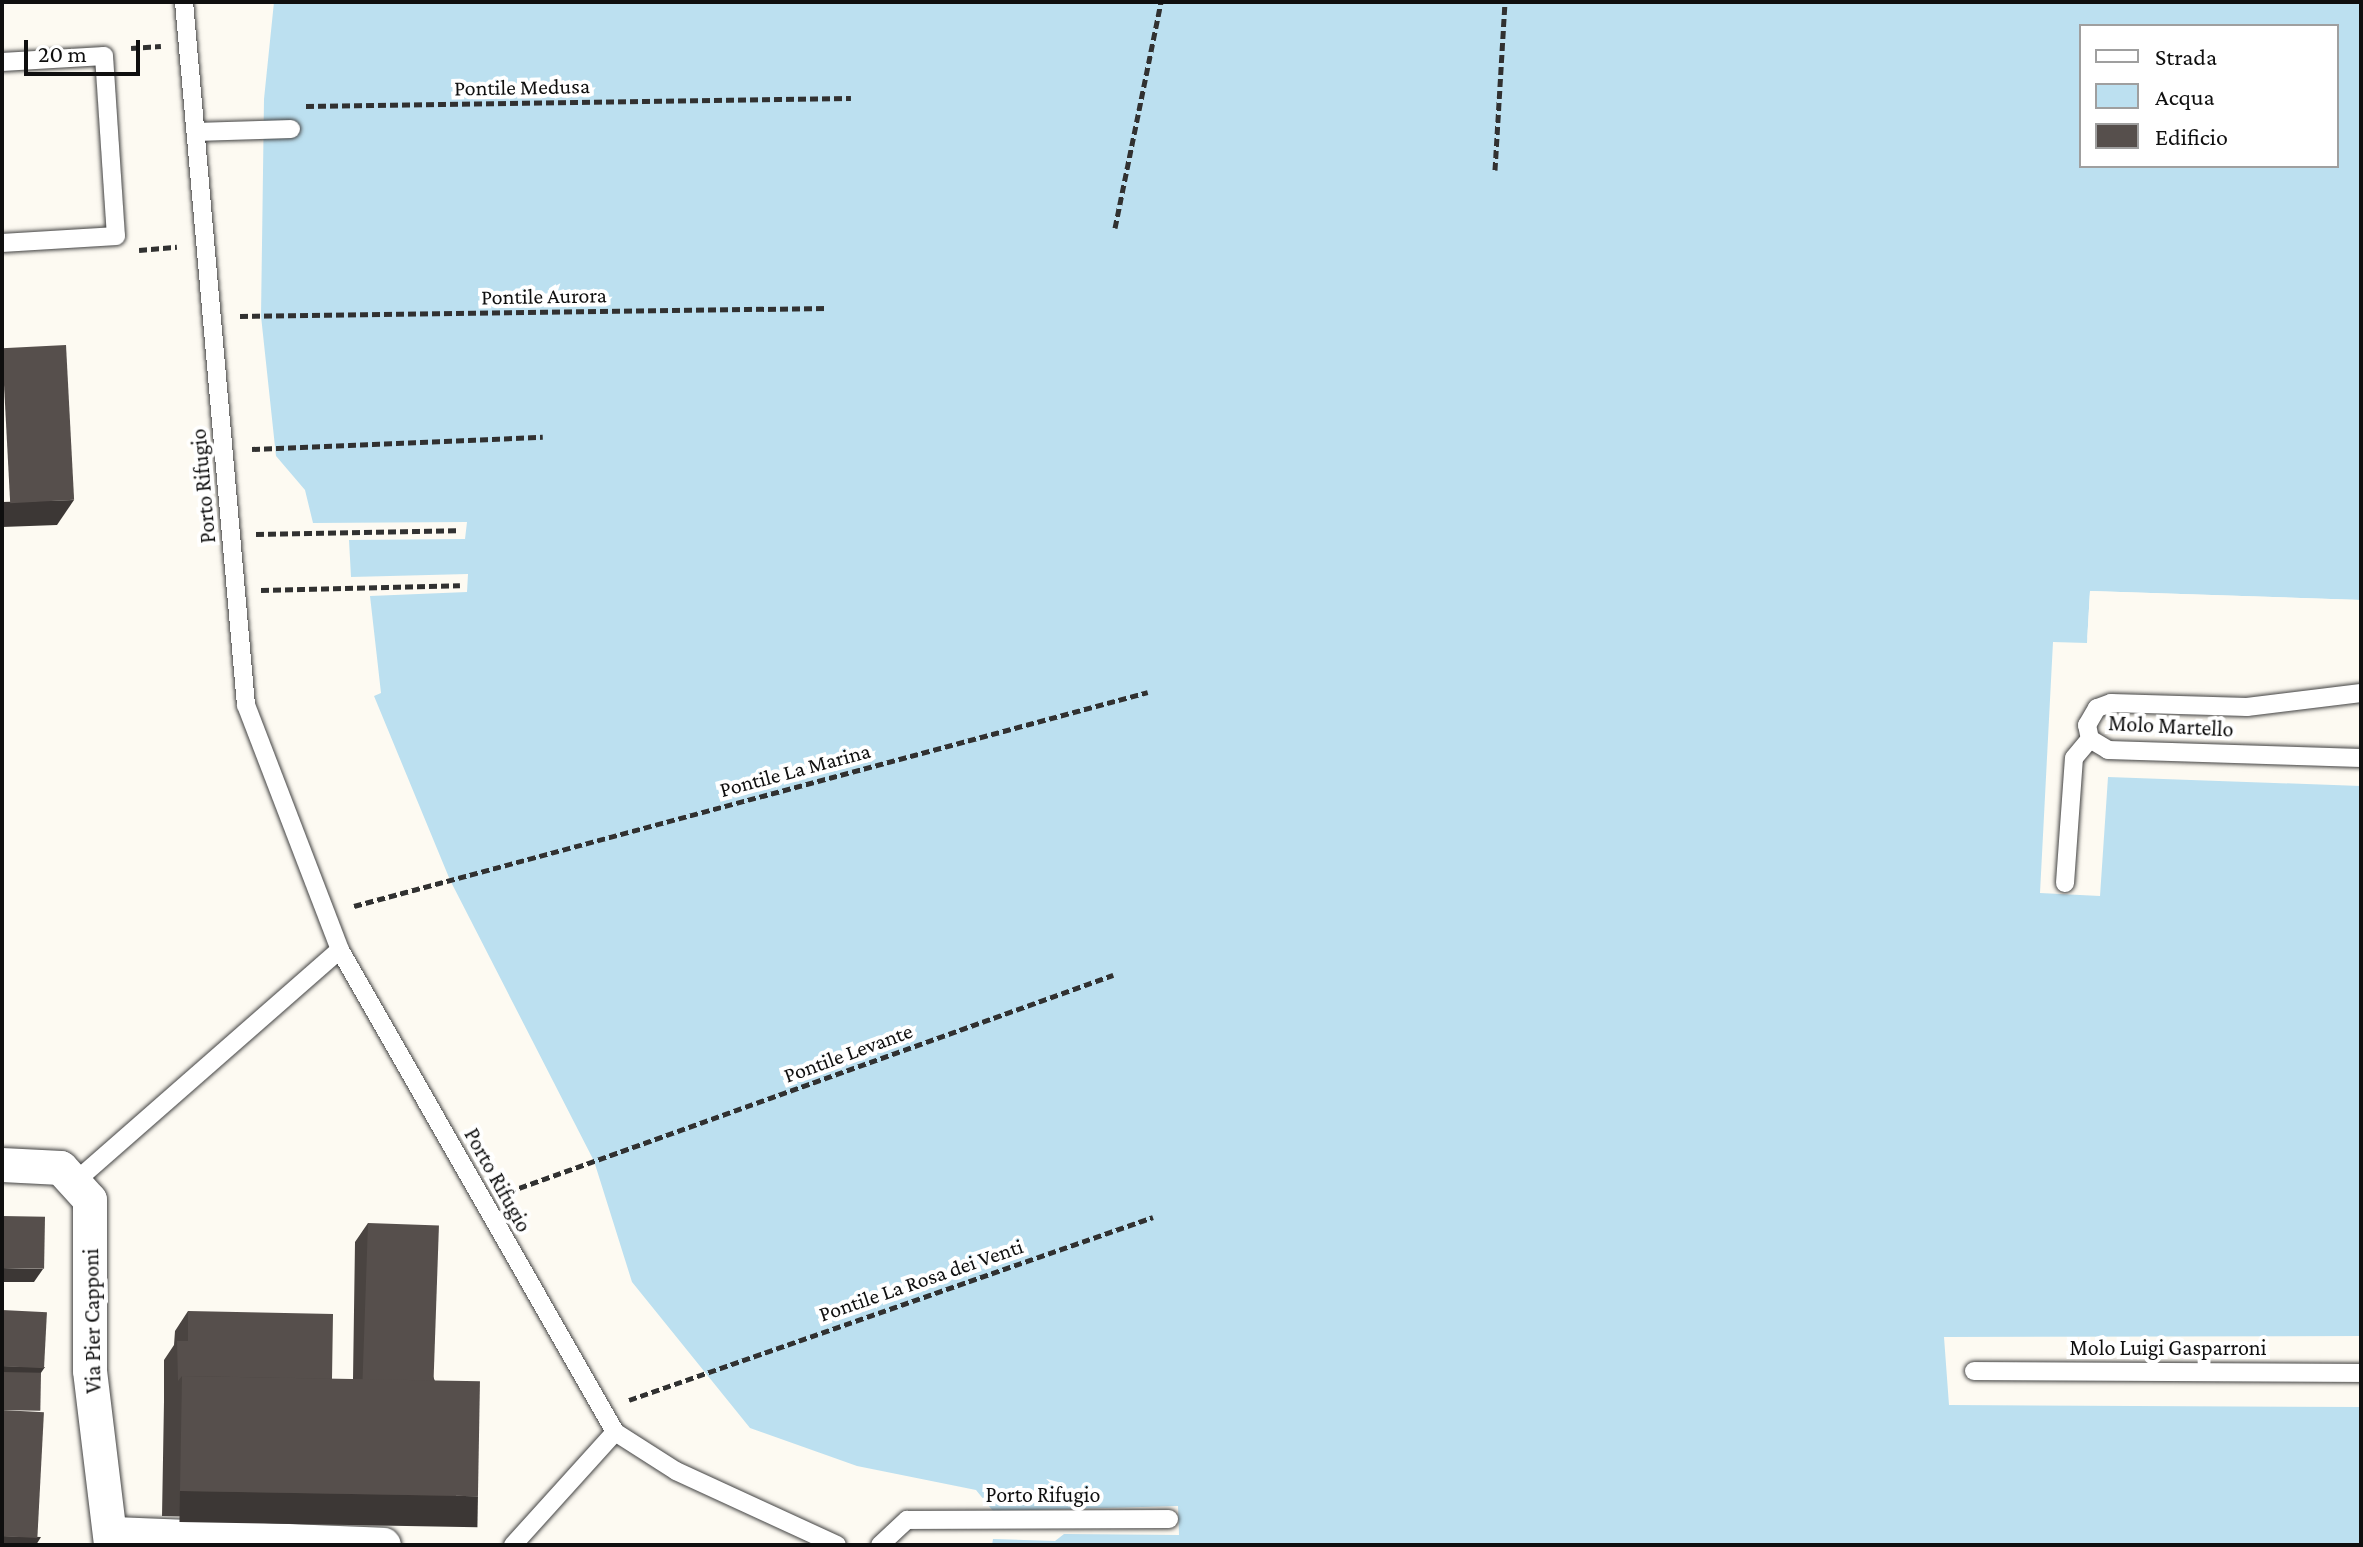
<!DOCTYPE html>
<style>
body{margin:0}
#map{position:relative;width:2363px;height:1547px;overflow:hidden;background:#fdfaf2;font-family:"Crimson Pro",serif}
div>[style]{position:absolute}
.water>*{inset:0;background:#bce0f0}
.pier>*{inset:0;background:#fdfaf2}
.path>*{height:5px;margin-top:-2.5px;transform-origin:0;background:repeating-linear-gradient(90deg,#313131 0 8px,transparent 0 12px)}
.roads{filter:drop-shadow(0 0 2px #424242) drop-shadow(0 0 2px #424242)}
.lane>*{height:18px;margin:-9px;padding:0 9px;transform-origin:9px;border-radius:9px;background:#fff}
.street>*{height:34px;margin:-17px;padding:0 17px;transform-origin:17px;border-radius:17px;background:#fff}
.wall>*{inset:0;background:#4a4441}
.shaded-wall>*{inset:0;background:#3c3735;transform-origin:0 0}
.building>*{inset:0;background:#564f4c;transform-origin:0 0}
span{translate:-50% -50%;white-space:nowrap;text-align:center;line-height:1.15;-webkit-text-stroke:8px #fff;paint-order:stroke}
.street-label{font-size:22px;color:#0f0f0f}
.frame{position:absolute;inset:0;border:4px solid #0f0f0f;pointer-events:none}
.legend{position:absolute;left:2079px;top:24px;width:260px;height:144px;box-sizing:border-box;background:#fff;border:2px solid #9f9f9f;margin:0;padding:10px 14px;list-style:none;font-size:24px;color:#0f0f0f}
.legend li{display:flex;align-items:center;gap:16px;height:40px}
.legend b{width:40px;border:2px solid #9f9f9f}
.scale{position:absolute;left:24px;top:40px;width:116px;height:36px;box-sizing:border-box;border:4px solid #0f0f0f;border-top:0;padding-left:10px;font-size:24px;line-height:28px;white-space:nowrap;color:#0f0f0f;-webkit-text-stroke:6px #fff;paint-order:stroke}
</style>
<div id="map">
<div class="water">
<i style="clip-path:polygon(evenodd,274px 2px,2361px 2px,2361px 600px,2090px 591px,2087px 643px,2053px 642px,2040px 893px,2100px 896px,2108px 777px,2361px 786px,2361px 1336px,1944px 1337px,1949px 1405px,2361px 1407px,2361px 1545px,992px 1545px,993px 1539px,1055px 1541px,1064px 1534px,1179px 1535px,1178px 1506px,993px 1511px,976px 1490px,857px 1466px,750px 1428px,632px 1282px,594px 1161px,450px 880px,374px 696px,381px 693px,370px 596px,467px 592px,468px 574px,351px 577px,349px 540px,465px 539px,467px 522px,313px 523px,305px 490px,276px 456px,261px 316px,264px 99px,274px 2px,2081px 26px,2337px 26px,2337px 166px,2081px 166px,2081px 26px)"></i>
</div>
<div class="pier">
<i style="clip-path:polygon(2090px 591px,2361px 600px,2361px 604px,2094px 595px,2087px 643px)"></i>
</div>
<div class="path">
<i style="left:131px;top:48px;width:30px;rotate:-4deg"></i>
<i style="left:306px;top:106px;width:545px;rotate:-0.84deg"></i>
<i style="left:1495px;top:170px;width:168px;rotate:-86.6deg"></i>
<i style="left:1115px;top:228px;width:231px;rotate:-78.5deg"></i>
<i style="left:139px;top:250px;width:38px;rotate:-5deg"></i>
<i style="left:240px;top:316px;width:587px;rotate:-0.78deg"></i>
<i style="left:252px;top:449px;width:291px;rotate:-2.4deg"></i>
<i style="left:256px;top:534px;width:201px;rotate:-1.1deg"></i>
<i style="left:261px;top:590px;width:199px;rotate:-1.4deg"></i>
<i style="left:354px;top:906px;width:822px;rotate:-15.08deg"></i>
<i style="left:508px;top:1192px;width:643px;rotate:-19.73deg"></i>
<i style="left:629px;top:1400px;width:555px;rotate:-19.25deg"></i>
</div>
<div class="roads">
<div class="lane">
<i style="left:184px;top:2px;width:706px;rotate:84.96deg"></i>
<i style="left:246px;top:705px;width:262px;rotate:69deg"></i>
<i style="left:340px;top:950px;width:555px;rotate:60.29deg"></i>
<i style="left:615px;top:1432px;width:72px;rotate:32.6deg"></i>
<i style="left:676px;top:1471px;width:177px;rotate:24.7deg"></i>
<i style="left:2px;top:62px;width:102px;rotate:-3.4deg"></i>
<i style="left:104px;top:56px;width:180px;rotate:86.2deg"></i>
<i style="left:116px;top:236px;width:114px;rotate:176.5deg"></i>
<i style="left:196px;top:132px;width:95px;rotate:-1.8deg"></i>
<i style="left:2361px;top:693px;width:115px;rotate:173deg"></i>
<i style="left:2247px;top:707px;width:136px;rotate:-178.3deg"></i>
<i style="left:2111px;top:703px;width:15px;rotate:160deg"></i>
<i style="left:2097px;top:708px;width:20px;rotate:120deg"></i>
<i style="left:2087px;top:725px;width:14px;rotate:78deg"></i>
<i style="left:2090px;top:739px;width:21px;rotate:31deg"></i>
<i style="left:2108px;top:750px;width:253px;rotate:1.8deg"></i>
<i style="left:2065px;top:883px;width:125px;rotate:-85.9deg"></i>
<i style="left:2074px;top:758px;width:25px;rotate:-50deg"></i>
<i style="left:78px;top:1179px;width:348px;rotate:-41.2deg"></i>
<i style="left:1974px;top:1371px;width:387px;rotate:0.3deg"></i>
<i style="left:513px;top:1545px;width:152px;rotate:-47.9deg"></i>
<i style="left:880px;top:1545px;width:37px;rotate:-43deg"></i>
<i style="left:907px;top:1520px;width:262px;rotate:-0.2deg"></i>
</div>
<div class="street">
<i style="left:2px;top:1165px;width:59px;rotate:2.9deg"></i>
<i style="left:61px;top:1168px;width:43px;rotate:47.8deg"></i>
<i style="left:90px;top:1200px;width:171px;rotate:90deg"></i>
<i style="left:90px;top:1371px;width:175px;rotate:83.1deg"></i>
<i style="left:112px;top:1534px;width:272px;rotate:2.3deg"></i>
</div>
</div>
<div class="wall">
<i style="clip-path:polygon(368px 1223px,435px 1381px,461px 1522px,162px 1516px,164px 1401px,164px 1360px,174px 1345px,175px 1331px,188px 1311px,332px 1379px,353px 1379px,355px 1242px)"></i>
</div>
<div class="shaded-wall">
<i style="clip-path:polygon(74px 500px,57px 525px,2px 527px,2px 502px)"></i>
<i style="clip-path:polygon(2px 1268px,43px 1269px,34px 1282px,2px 1282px)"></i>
<i style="clip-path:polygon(2px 1366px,45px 1367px,32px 1386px,2px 1385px)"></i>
<i style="left:180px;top:1491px;width:298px;height:31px;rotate:1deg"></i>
<i style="clip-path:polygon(2px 1536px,41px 1537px,36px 1545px,2px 1545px)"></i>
</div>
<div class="building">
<i style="left:66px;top:345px;width:155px;height:64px;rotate:87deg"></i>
<i style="left:2px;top:1216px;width:43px;height:52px;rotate:1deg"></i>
<i style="left:368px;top:1223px;width:71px;height:157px;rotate:2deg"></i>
<i style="left:2px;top:1310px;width:45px;height:56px;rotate:3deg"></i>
<i style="clip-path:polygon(188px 1311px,333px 1314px,332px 1379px,182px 1376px,178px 1381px,177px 1341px,188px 1341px)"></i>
<i style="left:2px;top:1372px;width:39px;height:38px;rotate:1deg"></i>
<i style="left:182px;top:1376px;width:298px;height:115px;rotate:1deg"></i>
<i style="left:2px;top:1410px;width:42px;height:126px;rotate:3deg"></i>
<i style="clip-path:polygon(165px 1543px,194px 1545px,165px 1545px)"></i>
</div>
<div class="street-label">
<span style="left:522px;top:87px;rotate:-1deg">Pontile Medusa</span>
<span style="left:544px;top:296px;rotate:-1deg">Pontile Aurora</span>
<span style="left:203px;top:486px;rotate:-95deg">Porto Rifugio</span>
<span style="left:2171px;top:726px;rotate:3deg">Molo Martello</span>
<span style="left:795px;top:770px;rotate:-15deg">Pontile La Marina</span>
<span style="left:848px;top:1053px;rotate:-20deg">Pontile Levante</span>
<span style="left:498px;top:1180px;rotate:61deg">Porto Rifugio</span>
<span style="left:921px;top:1280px;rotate:-19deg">Pontile La Rosa dei Venti</span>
<span style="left:92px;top:1321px;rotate:-91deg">Via Pier Capponi</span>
<span style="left:2168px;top:1348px">Molo Luigi Gasparroni</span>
<span style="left:1043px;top:1495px">Porto Rifugio</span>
</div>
<div class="frame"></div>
<ul class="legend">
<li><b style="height:10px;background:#fff"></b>Strada</li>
<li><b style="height:22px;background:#bce0f0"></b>Acqua</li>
<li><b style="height:22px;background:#564f4c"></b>Edificio</li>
</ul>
<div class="scale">20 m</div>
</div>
